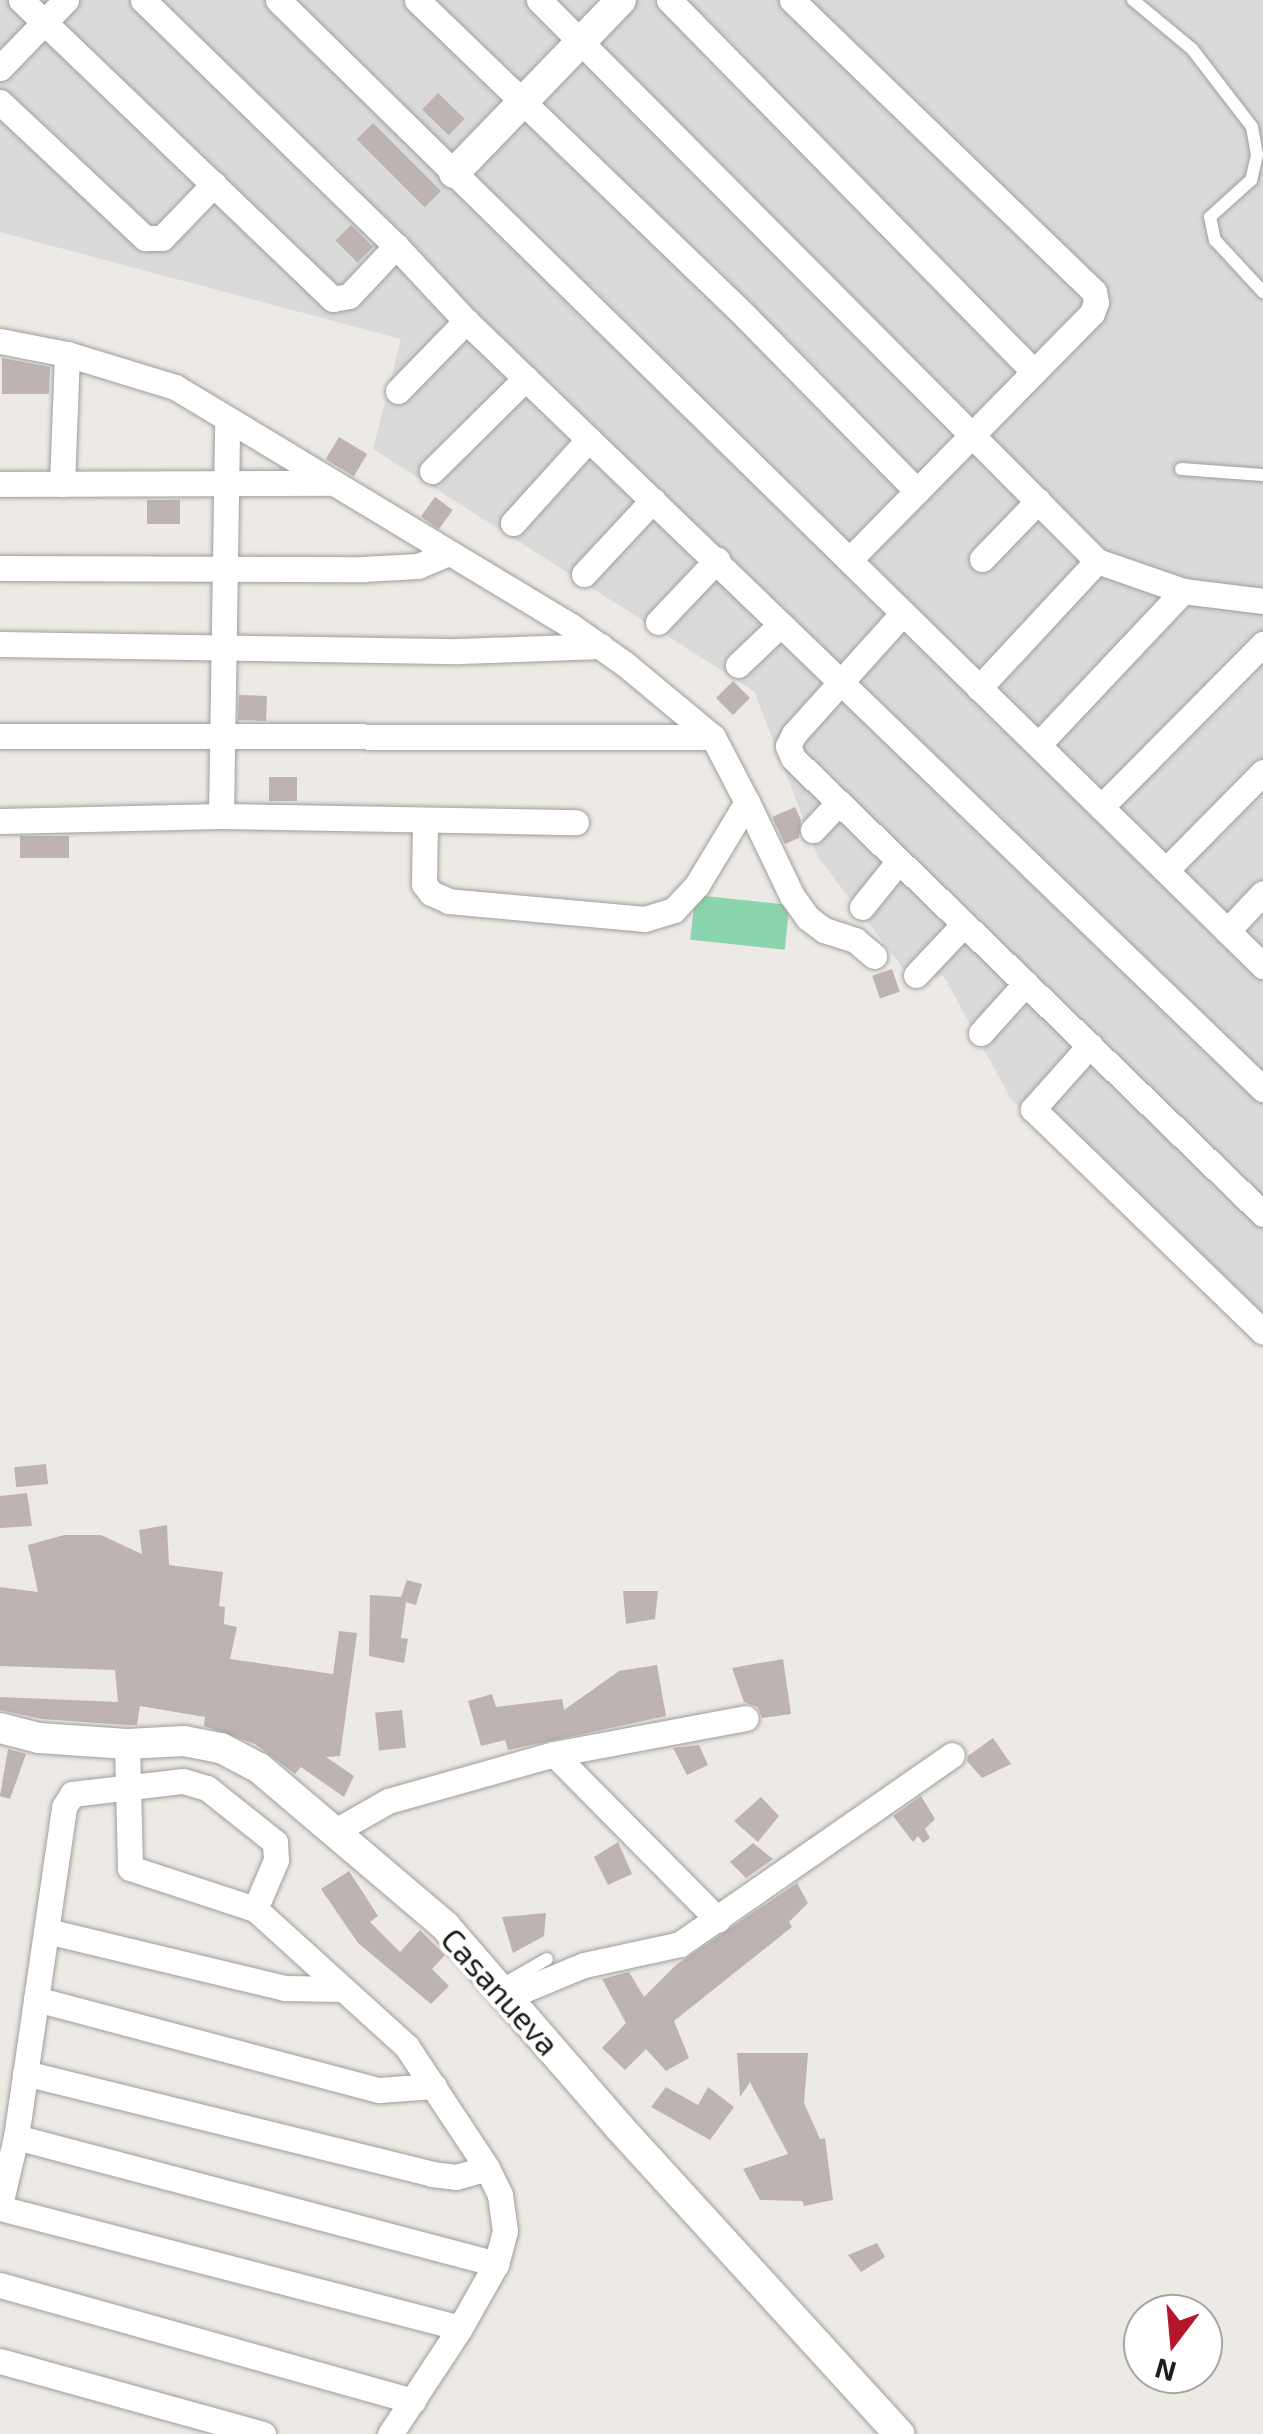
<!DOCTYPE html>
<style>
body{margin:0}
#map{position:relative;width:1263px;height:2434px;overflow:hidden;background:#ede9e4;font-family:"Exo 2",sans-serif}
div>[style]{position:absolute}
.residential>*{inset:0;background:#dbdada}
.pitch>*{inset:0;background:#8ad4ae;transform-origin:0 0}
.building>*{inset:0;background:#bdb4b1;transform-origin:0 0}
.roads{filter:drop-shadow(0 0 2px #9e9e9e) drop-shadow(0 0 2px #9e9e9e)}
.service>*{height:12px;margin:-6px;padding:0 6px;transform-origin:6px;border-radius:6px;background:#fff}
.minor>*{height:25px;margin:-12.5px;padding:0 12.5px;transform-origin:12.5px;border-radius:12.5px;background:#fff}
.tertiary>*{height:30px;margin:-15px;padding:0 15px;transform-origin:15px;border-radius:15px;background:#fff}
span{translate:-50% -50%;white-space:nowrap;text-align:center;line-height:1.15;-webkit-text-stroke:8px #fff;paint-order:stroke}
.street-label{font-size:32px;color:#1d1d1d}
.north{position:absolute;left:1123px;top:2294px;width:100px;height:100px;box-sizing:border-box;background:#fff;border:2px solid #a5a5a5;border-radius:50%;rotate:196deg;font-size:28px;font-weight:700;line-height:40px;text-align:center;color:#1d1d1d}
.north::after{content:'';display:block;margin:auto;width:35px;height:45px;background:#b5152a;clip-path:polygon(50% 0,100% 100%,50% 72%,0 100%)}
</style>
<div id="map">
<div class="residential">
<i style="clip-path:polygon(0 0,1263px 0,1263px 1345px,1011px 1099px,943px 975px,915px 984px,818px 857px,754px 691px,373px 449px,401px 339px,0 232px)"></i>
</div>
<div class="pitch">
<i style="left:695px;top:895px;width:95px;height:45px;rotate:6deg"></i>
</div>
<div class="building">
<i style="left:438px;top:93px;width:37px;height:23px;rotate:44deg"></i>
<i style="left:373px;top:123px;width:96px;height:23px;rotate:45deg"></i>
<i style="left:351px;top:225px;width:31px;height:22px;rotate:45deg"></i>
<i style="clip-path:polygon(2px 358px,50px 367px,49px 394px,2px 394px)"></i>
<i style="left:339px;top:437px;width:33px;height:26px;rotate:31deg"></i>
<i style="left:435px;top:497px;width:22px;height:24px;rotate:36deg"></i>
<i style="left:147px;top:500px;width:33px;height:24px"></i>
<i style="left:733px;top:681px;width:24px;height:24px;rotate:45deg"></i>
<i style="left:239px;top:695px;width:28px;height:25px;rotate:2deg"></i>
<i style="left:269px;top:777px;width:28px;height:24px"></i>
<i style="clip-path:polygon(795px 807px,801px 820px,799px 838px,785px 844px,772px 817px)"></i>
<i style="left:69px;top:836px;width:22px;height:49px;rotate:90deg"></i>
<i style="left:892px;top:969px;width:24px;height:21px;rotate:71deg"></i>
<i style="left:46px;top:1464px;width:20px;height:32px;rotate:84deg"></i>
<i style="clip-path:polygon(27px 1493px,32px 1526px,0 1528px,0 1496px)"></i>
<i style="clip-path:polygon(167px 1525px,169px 1565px,223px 1572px,219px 1606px,225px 1607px,224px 1624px,237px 1627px,230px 1659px,333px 1674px,339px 1631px,357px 1633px,340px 1756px,326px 1757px,354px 1776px,344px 1797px,301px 1767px,295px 1774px,255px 1744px,204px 1726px,205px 1717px,140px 1706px,137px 1725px,127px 1725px,42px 1719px,0 1710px,0 1697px,118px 1702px,115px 1670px,0 1666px,0 1587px,38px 1592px,28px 1545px,64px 1535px,101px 1535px,142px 1554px,139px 1530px)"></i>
<i style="clip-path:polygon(407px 1580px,422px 1584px,416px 1605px,406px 1602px,401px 1638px,408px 1639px,404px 1663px,369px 1656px,370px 1595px,401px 1597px)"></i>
<i style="clip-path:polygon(623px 1591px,658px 1591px,655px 1619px,626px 1624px)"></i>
<i style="clip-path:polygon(783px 1659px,791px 1714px,762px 1718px,758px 1707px,744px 1702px,732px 1668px)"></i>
<i style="clip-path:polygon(657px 1665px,666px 1716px,508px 1750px,505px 1740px,481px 1746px,468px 1701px,492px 1694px,496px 1707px,562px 1699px,564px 1710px,619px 1671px)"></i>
<i style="left:402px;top:1710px;width:38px;height:27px;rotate:84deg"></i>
<i style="clip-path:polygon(993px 1738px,1011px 1764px,982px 1778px,967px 1761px,968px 1756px)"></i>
<i style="clip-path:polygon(699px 1745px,708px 1765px,687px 1775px,673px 1748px)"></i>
<i style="clip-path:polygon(8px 1749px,26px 1754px,10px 1799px,0 1796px)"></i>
<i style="clip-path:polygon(921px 1796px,935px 1819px,925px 1829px,930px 1838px,923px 1843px,918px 1836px,913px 1842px,893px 1816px)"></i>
<i style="clip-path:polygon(761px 1797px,779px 1816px,758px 1842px,734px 1821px)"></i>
<i style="clip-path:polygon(618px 1842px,632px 1874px,608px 1885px,594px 1857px)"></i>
<i style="clip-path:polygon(753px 1843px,773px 1859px,746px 1878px,730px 1862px)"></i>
<i style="clip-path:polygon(349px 1871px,378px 1916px,370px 1922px,400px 1952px,420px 1930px,445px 1955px,432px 1969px,449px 1986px,431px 2004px,358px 1943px,321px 1889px)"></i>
<i style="clip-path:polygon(797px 1883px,808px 1903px,789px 1922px,792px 1927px,674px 2021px,689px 2058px,666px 2071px,646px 2049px,625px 2070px,602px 2048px,626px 2023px,602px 1979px,629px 1972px,644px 1997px,676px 1965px)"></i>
<i style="clip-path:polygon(546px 1913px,544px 1936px,513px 1953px,502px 1917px)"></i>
<i style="clip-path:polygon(737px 2053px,808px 2053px,804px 2103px,820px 2139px,825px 2138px,833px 2200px,804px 2206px,802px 2201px,760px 2200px,743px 2169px,788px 2154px,750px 2082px,740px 2097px)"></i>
<i style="clip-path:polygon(666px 2087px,698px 2105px,708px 2087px,734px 2107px,710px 2140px,651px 2107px)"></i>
<i style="clip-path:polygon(877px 2243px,885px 2257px,861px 2272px,848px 2255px)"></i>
</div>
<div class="roads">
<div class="service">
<i style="left:1133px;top:0;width:77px;rotate:39.7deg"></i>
<i style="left:1192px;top:49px;width:98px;rotate:52.4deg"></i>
<i style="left:1252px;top:127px;width:28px;rotate:80deg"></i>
<i style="left:1257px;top:155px;width:26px;rotate:103deg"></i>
<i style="left:1251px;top:180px;width:55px;rotate:137.9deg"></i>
<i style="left:1210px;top:217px;width:24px;rotate:78deg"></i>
<i style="left:1215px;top:240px;width:71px;rotate:47.3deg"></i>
<i style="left:1181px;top:469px;width:82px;rotate:4.2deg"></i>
<i style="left:500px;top:1986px;width:54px;rotate:-29.9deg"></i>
</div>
<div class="minor">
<i style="left:21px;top:0;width:432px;rotate:43.8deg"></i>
<i style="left:333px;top:299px;width:16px;rotate:-11deg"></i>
<i style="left:349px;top:296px;width:69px;rotate:-46.8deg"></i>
<i style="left:143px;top:0;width:353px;rotate:44.2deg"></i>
<i style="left:396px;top:246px;width:103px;rotate:47deg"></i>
<i style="left:466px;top:321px;width:1107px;rotate:43.94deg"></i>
<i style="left:278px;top:0;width:1380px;rotate:44.44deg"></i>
<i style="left:417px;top:0;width:457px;rotate:43.9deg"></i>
<i style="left:746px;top:317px;width:244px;rotate:45.5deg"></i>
<i style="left:539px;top:0;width:791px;rotate:45.15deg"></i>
<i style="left:1097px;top:561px;width:91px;rotate:19.2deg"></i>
<i style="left:1183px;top:591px;width:81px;rotate:7.1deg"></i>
<i style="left:669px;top:0;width:521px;rotate:45.54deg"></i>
<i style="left:792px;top:0;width:420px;rotate:44deg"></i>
<i style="left:1094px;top:292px;width:10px;rotate:79deg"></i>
<i style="left:1096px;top:302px;width:12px;rotate:110deg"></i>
<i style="left:1092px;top:313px;width:346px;rotate:134.5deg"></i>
<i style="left:0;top:68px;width:95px;rotate:-45.9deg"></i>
<i style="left:0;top:102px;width:199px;rotate:43.2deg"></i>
<i style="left:145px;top:238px;width:17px"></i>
<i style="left:162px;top:238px;width:75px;rotate:-46.1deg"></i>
<i style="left:0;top:341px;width:68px;rotate:11deg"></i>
<i style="left:67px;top:354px;width:113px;rotate:17deg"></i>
<i style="left:175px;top:387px;width:463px;rotate:31.1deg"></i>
<i style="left:571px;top:626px;width:66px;rotate:35.1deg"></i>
<i style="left:625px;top:664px;width:114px;rotate:39.7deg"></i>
<i style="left:713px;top:737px;width:73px;rotate:62.4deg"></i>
<i style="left:747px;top:802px;width:97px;rotate:121.1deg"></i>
<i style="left:697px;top:885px;width:34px;rotate:133deg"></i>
<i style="left:674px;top:910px;width:30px;rotate:163deg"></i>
<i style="left:645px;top:919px;width:197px;rotate:-174.8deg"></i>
<i style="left:449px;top:901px;width:20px;rotate:-156deg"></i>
<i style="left:431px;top:893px;width:11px;rotate:-128deg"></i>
<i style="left:424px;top:884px;width:64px;rotate:-89.1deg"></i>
<i style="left:398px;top:391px;width:98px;rotate:-45.8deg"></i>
<i style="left:432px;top:471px;width:132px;rotate:-44.7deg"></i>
<i style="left:0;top:484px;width:332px;rotate:-0.2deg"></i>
<i style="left:62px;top:484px;width:130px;rotate:-87.8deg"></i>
<i style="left:513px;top:523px;width:113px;rotate:-47.9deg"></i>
<i style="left:982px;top:559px;width:81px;rotate:-46deg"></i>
<i style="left:0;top:568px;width:363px;rotate:0.2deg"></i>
<i style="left:363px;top:569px;width:55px;rotate:-3.1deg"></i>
<i style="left:418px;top:566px;width:33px;rotate:-23deg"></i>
<i style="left:584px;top:574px;width:101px;rotate:-47deg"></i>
<i style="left:903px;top:613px;width:163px;rotate:132deg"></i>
<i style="left:794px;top:734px;width:13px;rotate:117deg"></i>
<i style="left:788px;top:746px;width:13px;rotate:67deg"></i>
<i style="left:793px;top:758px;width:655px;rotate:44.13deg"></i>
<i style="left:658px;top:622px;width:86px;rotate:-46.4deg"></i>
<i style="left:0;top:644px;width:459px;rotate:0.9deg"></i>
<i style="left:459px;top:651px;width:142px;rotate:-2deg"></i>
<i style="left:738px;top:665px;width:59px;rotate:-43.6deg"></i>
<i style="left:979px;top:688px;width:173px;rotate:-47.1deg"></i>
<i style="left:0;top:736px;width:713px;rotate:0.08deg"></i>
<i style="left:1038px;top:745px;width:212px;rotate:-46.7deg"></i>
<i style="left:747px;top:802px;width:104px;rotate:64.4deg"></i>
<i style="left:792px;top:896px;width:27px;rotate:54deg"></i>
<i style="left:808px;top:918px;width:20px;rotate:37deg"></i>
<i style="left:824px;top:930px;width:33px;rotate:18deg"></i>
<i style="left:855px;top:940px;width:25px;rotate:40deg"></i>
<i style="left:1101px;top:807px;width:230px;rotate:-45.2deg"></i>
<i style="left:221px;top:816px;width:396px;rotate:-89.1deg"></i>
<i style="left:0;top:821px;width:221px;rotate:-1.3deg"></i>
<i style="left:221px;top:816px;width:355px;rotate:1deg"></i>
<i style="left:813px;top:830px;width:38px;rotate:-47deg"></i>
<i style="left:1166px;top:870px;width:138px;rotate:-45.3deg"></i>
<i style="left:862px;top:907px;width:59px;rotate:-51.2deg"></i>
<i style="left:1227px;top:931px;width:52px;rotate:-46.5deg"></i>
<i style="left:916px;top:975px;width:70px;rotate:-46.7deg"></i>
<i style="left:981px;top:1033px;width:67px;rotate:-48deg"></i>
<i style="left:1090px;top:1045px;width:86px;rotate:131.7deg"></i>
<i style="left:1033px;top:1109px;width:320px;rotate:44.1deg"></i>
<i style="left:127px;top:1744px;width:124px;rotate:88.6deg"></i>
<i style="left:130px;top:1868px;width:132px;rotate:18.2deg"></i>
<i style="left:255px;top:1909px;width:205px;rotate:42.2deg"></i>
<i style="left:407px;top:2047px;width:145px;rotate:56.5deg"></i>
<i style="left:487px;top:2168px;width:30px;rotate:64deg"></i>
<i style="left:500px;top:2195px;width:36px;rotate:82deg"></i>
<i style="left:505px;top:2231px;width:34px;rotate:105deg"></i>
<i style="left:496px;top:2264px;width:73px;rotate:119.4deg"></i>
<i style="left:460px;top:2328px;width:127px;rotate:123.4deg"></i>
<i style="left:554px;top:1754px;width:233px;rotate:45.3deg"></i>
<i style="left:337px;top:1830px;width:59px;rotate:-29.6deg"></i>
<i style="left:388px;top:1801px;width:173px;rotate:-15.8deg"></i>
<i style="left:554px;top:1754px;width:195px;rotate:-10.6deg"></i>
<i style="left:47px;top:1931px;width:245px;rotate:13.5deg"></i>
<i style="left:285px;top:1988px;width:57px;rotate:1deg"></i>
<i style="left:509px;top:1996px;width:81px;rotate:-22.5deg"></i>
<i style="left:584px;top:1965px;width:98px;rotate:-12.3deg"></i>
<i style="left:680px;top:1944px;width:331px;rotate:-34.8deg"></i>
<i style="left:36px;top:1999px;width:355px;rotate:14.9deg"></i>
<i style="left:379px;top:2090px;width:55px;rotate:-4.2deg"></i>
<i style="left:25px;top:2073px;width:419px;rotate:13.9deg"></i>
<i style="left:432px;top:2174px;width:24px;rotate:7deg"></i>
<i style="left:456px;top:2177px;width:32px;rotate:-16deg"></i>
<i style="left:16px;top:2137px;width:497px;rotate:14.8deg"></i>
<i style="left:0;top:2205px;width:70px;rotate:-76.8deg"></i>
<i style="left:16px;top:2137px;width:333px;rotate:-81.7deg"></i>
<i style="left:64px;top:1807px;width:15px;rotate:-58deg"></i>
<i style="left:72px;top:1794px;width:112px;rotate:-6.7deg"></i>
<i style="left:183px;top:1781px;width:25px;rotate:16deg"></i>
<i style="left:207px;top:1788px;width:87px;rotate:38.5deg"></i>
<i style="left:275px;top:1842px;width:18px;rotate:87deg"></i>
<i style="left:276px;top:1860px;width:53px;rotate:113.2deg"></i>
<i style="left:0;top:2208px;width:475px;rotate:14.6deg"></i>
<i style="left:0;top:2285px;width:429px;rotate:15.7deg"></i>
<i style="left:0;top:2361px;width:273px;rotate:15.5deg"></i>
</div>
<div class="tertiary">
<i style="left:454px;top:173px;width:240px;rotate:-46deg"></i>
<i style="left:0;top:1728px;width:40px;rotate:14.4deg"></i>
<i style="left:39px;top:1738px;width:88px;rotate:3.9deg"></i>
<i style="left:127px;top:1744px;width:57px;rotate:-3deg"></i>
<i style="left:184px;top:1741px;width:38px;rotate:11deg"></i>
<i style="left:221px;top:1748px;width:43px;rotate:27.8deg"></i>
<i style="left:259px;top:1768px;width:244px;rotate:40.3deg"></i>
<i style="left:445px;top:1926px;width:266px;rotate:49.1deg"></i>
<i style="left:619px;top:2127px;width:416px;rotate:47.6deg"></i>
</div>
</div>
<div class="street-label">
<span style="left:501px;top:1991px;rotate:48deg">Casanueva</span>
</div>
<div class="north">N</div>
</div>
